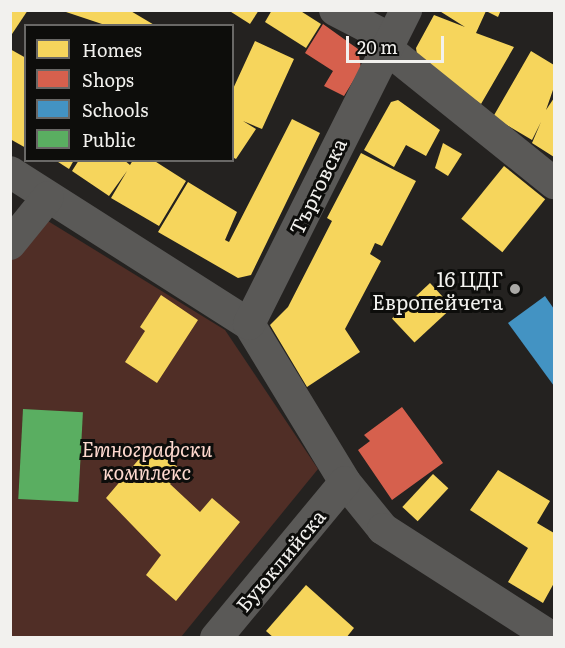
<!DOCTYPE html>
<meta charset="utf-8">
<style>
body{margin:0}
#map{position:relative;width:565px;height:648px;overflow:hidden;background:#242220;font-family:Literata,serif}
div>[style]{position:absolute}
.green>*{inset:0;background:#502e26}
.homes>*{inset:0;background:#f6d55c;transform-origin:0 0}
.shops>*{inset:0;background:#d6604d}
.schools>*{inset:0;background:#4393c3}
.public>*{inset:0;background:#5aae61;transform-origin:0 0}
.minor>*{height:32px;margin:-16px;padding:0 16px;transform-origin:16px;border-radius:16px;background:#5a5957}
.dots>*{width:16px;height:16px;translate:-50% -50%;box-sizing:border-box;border:3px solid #0d0d0b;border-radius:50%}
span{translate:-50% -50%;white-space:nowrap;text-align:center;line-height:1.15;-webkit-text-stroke:6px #0d0d0b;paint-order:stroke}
.street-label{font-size:20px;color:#f2f1ee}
.poi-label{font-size:20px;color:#f2f1ee}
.right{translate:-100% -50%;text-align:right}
.park-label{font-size:20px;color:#fed9cf;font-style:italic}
.frame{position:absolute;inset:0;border:12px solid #f2f1ee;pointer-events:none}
.legend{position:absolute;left:24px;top:24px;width:210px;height:138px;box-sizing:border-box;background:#0d0d0b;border:2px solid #696866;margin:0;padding:8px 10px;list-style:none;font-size:18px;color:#f2f1ee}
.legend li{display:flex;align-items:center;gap:12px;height:30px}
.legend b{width:30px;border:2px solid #696866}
.scale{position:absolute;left:346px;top:36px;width:98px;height:27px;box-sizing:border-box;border:3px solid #f2f1ee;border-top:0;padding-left:8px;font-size:18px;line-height:21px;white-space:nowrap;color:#f2f1ee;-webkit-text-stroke:4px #0d0d0b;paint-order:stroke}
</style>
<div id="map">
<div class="green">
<i style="clip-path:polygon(43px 218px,225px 330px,318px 469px,181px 637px,11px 638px,11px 259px)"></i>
</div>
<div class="homes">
<i style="clip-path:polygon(10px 10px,28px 10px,10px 37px)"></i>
<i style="clip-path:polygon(60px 10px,129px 10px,156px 26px,108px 26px)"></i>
<i style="clip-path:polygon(228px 10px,259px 10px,250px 24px)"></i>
<i style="clip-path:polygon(272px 10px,299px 10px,321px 24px,306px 48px,265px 22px)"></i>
<i style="clip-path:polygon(438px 10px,501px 10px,498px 17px,486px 11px,476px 33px,514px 47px,481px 104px,418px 61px,416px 48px,434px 15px,465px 27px)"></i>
<i style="clip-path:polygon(255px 41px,294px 59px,262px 129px,243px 121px,256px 129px,236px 159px,232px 157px,232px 91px)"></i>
<i style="clip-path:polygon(10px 49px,26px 58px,26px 148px,10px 139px)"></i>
<i style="clip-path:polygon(531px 51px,554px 65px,554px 87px,546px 110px,554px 98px,554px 157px,532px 143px,541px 122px,532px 140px,493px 117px)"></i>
<i style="clip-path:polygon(398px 100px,440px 130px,426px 156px,406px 145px,394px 167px,364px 150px,391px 102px)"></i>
<i style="clip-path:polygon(292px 119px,320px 133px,251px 275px,238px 278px,158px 232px,188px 182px,237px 212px,225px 240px,229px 242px)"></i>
<i style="clip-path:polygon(443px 143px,462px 154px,448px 176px,435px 168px)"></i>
<i style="clip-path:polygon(361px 153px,416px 181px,382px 246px,375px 243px,370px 254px,381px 261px,345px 329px,360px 352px,307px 387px,270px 325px,288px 307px,332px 221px,327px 218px)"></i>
<i style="clip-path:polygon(55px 160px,74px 160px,69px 169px)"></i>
<i style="clip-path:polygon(79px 160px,124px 160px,130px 165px,133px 160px,153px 160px,186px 181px,159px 226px,111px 198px,127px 171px,109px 196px,72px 171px)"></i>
<i style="left:504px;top:166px;width:53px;height:68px;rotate:39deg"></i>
<i style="left:430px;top:283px;width:33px;height:52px;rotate:47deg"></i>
<i style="clip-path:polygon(161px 295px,198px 320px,157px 383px,125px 362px,145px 331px,140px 327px)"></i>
<i style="clip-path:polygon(151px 445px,181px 470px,170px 484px,200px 512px,212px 498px,240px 522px,176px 601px,146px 575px,161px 555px,106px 498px)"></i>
<i style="clip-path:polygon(498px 470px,550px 501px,537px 523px,554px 533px,554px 583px,543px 603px,508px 582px,528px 548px,470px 510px)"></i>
<i style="left:433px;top:474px;width:21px;height:45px;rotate:43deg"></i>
<i style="clip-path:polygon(306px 585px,354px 628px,346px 638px,274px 638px,266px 631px)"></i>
</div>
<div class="shops">
<i style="clip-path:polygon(323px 24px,358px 49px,361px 68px,344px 96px,324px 86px,333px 71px,305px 53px)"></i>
<i style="clip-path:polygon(402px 407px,443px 463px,392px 500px,358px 450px,370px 441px,364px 435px)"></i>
</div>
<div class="schools">
<i style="clip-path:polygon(545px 296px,554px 309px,554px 386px,508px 323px)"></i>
</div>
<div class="public">
<i style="left:23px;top:409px;width:60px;height:90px;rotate:3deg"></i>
</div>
<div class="minor">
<i style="left:335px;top:10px;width:63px;rotate:27.4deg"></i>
<i style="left:386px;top:48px;width:216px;rotate:38.8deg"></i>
<i style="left:10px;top:172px;width:283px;rotate:32.5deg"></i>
<i style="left:249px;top:324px;width:185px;rotate:58.7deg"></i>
<i style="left:345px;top:482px;width:60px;rotate:51deg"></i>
<i style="left:383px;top:529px;width:202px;rotate:32.7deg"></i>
<i style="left:10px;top:244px;width:60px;rotate:-51deg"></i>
<i style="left:249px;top:324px;width:351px;rotate:-63.4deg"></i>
<i style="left:216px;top:638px;width:202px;rotate:-50.4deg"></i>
</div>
<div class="dots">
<i style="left:515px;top:289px;background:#aaa9a6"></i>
</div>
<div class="street-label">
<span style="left:317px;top:186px;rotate:-64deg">Търговска</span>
<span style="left:280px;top:560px;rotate:-50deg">Буюклийска</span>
</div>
<div class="poi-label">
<span class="right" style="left:503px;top:290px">16 ЦДГ<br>Европейчета</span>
</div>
<div class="park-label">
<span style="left:147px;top:460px">Етнографски<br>комплекс</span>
</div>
<div class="frame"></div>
<ul class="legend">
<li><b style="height:16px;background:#f6d55c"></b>Homes</li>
<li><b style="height:16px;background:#d6604d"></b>Shops</li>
<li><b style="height:16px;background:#4393c3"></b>Schools</li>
<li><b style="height:16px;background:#5aae61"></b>Public</li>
</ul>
<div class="scale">20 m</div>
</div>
